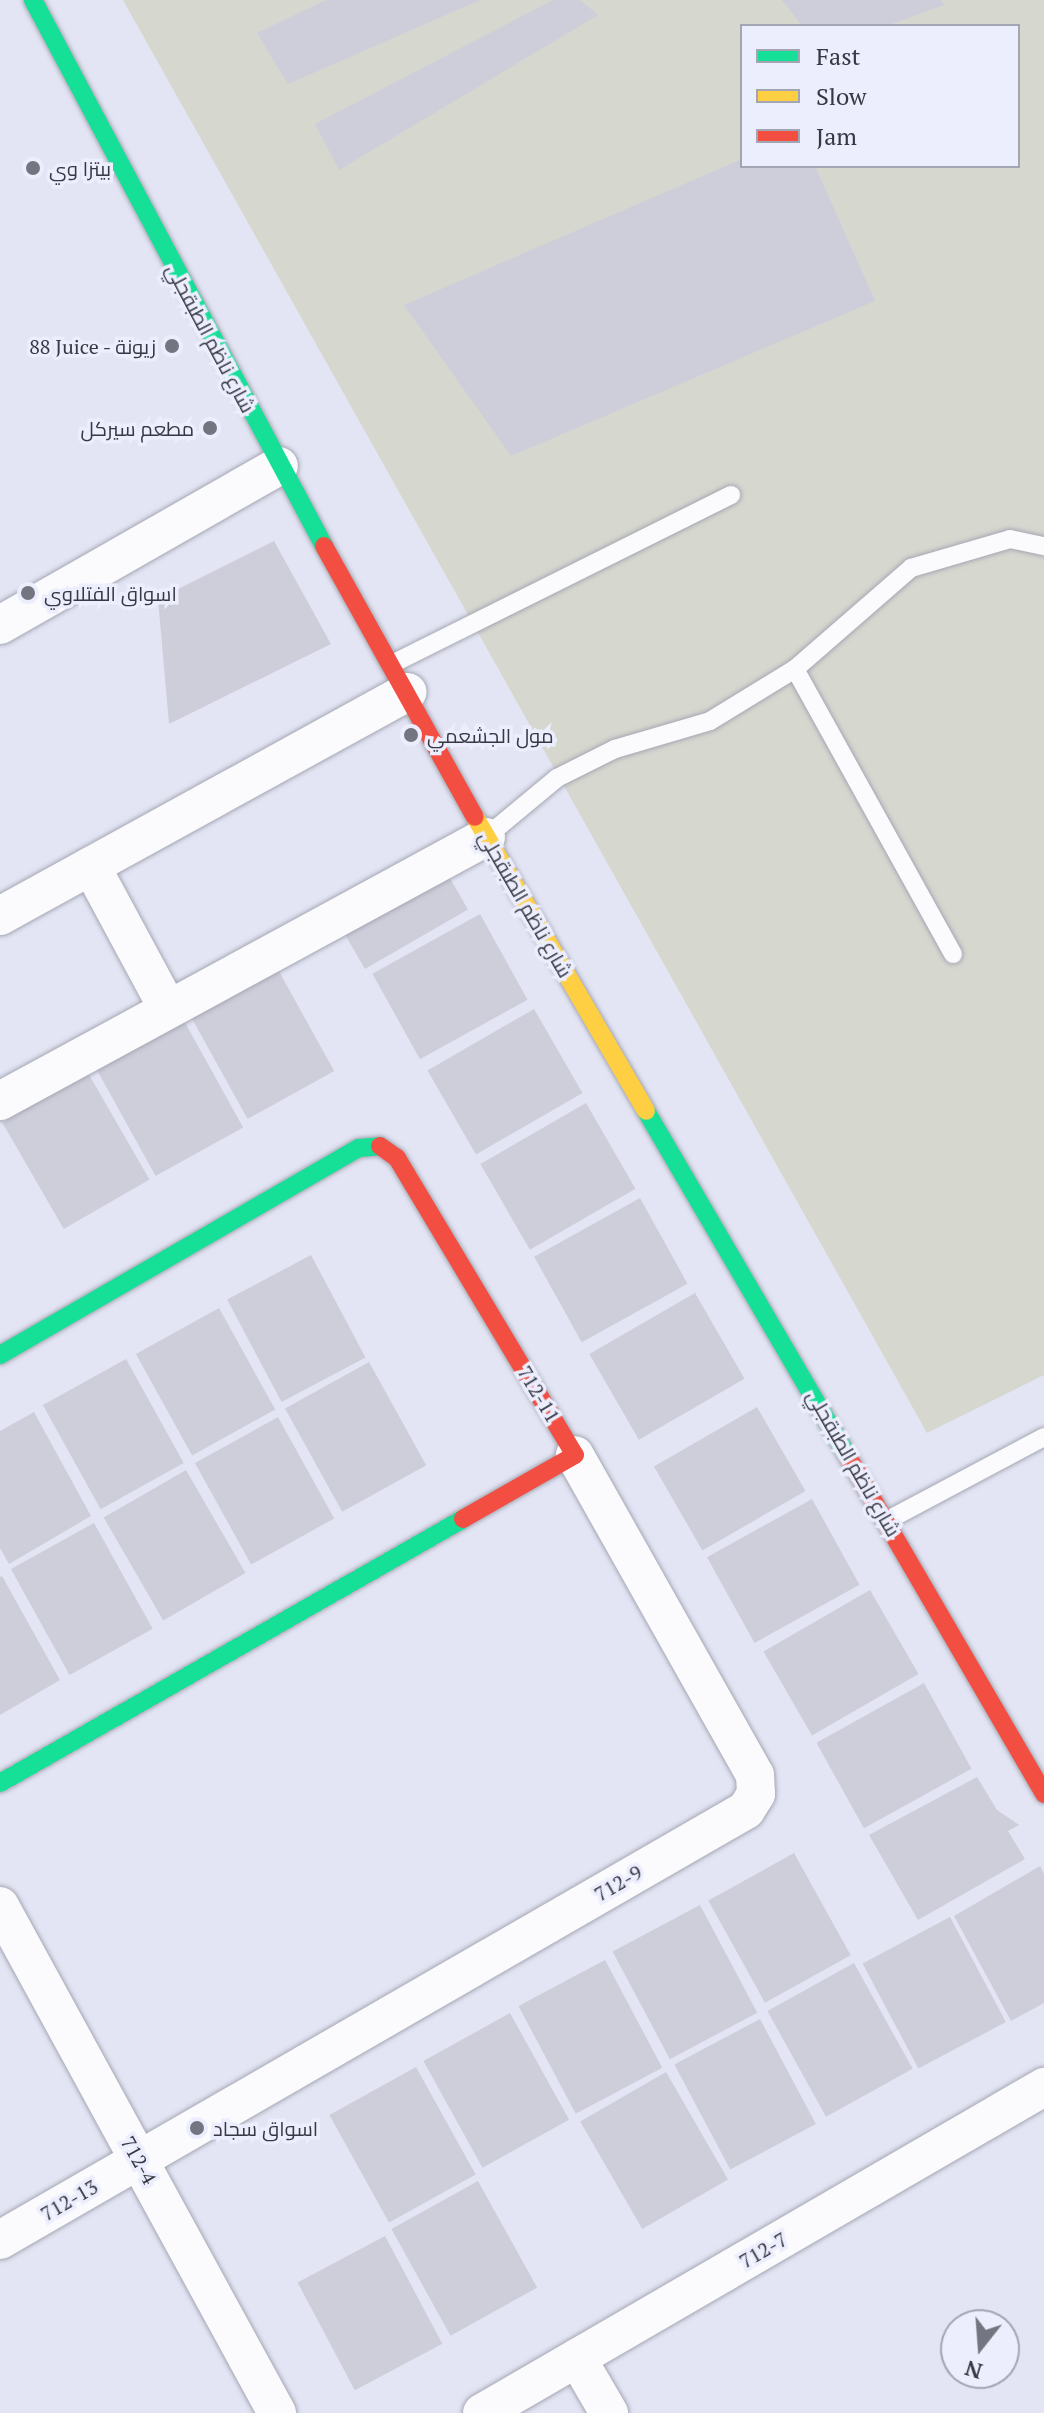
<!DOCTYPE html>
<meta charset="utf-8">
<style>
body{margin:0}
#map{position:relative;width:1044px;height:2413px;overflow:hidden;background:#e3e5f4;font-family:"PT Serif",Cairo,serif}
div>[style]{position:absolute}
.green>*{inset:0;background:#d6d7cf}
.building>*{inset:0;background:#cdceda;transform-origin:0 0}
.roads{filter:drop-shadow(0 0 2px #a5a7b3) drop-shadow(0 0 2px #a5a7b3)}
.lane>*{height:18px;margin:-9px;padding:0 9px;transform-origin:9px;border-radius:9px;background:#fbfbfd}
.street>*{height:38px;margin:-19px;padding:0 19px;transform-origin:19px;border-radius:19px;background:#fbfbfd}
.fast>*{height:18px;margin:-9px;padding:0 9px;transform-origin:9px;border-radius:9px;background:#16e098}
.slow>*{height:18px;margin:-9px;padding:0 9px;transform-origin:9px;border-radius:9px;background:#ffcf43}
.jam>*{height:18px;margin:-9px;padding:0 9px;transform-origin:9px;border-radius:9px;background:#f24e42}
.dots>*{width:22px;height:22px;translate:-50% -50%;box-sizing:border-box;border:4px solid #eceefe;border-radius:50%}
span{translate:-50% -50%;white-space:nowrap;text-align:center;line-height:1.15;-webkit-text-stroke:7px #eceefe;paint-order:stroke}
.poi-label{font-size:20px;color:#373843}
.left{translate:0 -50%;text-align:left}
.right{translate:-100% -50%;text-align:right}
.street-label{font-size:20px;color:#373843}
.legend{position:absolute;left:740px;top:24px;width:280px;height:144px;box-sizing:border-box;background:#eceefe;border:2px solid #a4a5b3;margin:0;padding:10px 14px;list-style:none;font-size:24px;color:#373843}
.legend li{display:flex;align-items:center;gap:16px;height:40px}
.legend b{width:40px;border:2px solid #a4a5b3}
.north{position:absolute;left:940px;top:2309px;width:80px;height:80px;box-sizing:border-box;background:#eceefe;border:2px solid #a4a5b3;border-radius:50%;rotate:197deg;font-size:22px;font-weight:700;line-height:32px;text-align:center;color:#373843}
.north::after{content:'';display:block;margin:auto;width:28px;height:36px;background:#737581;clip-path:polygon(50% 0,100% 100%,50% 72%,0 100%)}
</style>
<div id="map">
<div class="green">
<i style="clip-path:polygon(evenodd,123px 0,1044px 0,1044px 1375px,927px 1433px,123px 0,742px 26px,1018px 26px,1018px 166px,742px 166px,742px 26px)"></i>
</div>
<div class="building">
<i style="clip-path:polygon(326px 0,480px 0,288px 84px,257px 33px)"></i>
<i style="clip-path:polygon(553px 0,580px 0,598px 15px,339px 170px,315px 124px)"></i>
<i style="clip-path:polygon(782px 0,941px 0,944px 5px,886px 26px,802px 26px)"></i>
<i style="clip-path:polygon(742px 159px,742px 166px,815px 166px,875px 301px,511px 456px,404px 305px)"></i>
<i style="clip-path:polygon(274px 541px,331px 644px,169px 724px,158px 599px)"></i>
<i style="left:444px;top:868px;width:48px;height:119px;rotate:60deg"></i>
<i style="left:480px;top:914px;width:98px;height:123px;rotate:61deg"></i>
<i style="left:276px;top:966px;width:120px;height:99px;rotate:61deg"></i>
<i style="left:534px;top:1009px;width:97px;height:123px;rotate:60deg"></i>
<i style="left:183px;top:1019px;width:124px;height:100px;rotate:61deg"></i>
<i style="left:88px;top:1073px;width:123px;height:99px;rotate:60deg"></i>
<i style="left:586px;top:1103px;width:99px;height:122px;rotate:60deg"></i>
<i style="left:640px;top:1198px;width:98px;height:121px;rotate:61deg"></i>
<i style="left:311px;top:1255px;width:116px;height:95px;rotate:62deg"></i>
<i style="left:695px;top:1293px;width:99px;height:122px;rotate:60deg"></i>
<i style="left:219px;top:1308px;width:116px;height:95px;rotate:61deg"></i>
<i style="left:126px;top:1359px;width:119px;height:95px;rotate:61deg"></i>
<i style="left:369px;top:1362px;width:118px;height:96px;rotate:61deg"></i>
<i style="left:757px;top:1407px;width:97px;height:119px;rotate:60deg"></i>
<i style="clip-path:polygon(34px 1412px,91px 1516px,9px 1564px,0 1548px,0 1431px)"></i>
<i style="left:278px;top:1417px;width:116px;height:95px;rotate:61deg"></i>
<i style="left:186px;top:1470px;width:119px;height:95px;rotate:60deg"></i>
<i style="left:812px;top:1499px;width:98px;height:120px;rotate:61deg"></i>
<i style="left:94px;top:1523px;width:121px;height:95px;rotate:61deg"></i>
<i style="clip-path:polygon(2px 1576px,60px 1680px,0 1715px,0 1577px)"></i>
<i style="left:870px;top:1590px;width:97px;height:123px;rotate:60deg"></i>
<i style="left:924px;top:1683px;width:98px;height:123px;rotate:61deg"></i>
<i style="clip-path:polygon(977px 1777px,997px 1810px,1019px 1825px,1008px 1831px,1025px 1859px,918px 1920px,869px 1835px)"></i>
<i style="left:794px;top:1853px;width:117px;height:98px;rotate:61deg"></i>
<i style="clip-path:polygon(1040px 1866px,1044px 1874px,1044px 2003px,1011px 2021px,954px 1916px)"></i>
<i style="left:700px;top:1905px;width:122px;height:99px;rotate:62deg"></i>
<i style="left:950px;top:1917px;width:119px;height:99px;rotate:62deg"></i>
<i style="left:605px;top:1960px;width:122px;height:98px;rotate:62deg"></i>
<i style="left:854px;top:1963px;width:121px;height:99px;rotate:61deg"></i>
<i style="left:510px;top:2013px;width:122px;height:99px;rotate:61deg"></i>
<i style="left:760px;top:2019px;width:119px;height:97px;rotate:62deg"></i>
<i style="left:416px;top:2067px;width:123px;height:99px;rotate:61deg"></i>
<i style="left:666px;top:2072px;width:124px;height:99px;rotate:60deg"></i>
<i style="left:478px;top:2181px;width:122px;height:99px;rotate:61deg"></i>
<i style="left:385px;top:2236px;width:122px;height:99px;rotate:62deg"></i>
</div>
<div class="roads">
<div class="lane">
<i style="left:392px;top:664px;width:379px;rotate:-26.5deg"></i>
<i style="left:795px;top:669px;width:326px;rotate:61deg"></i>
<i style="left:486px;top:837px;width:92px;rotate:-39.7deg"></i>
<i style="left:557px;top:778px;width:65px;rotate:-26.6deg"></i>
<i style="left:615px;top:749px;width:99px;rotate:-16.4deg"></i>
<i style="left:710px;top:721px;width:100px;rotate:-31.5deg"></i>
<i style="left:795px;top:669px;width:154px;rotate:-41deg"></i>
<i style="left:911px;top:568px;width:103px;rotate:-16.3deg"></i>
<i style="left:1010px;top:539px;width:35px;rotate:12deg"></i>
<i style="left:888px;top:1520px;width:177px;rotate:-28deg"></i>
</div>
<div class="street">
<i style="left:0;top:625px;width:321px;rotate:-29.7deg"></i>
<i style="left:91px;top:866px;width:162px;rotate:61.7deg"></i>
<i style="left:0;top:916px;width:465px;rotate:-28.8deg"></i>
<i style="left:0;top:1101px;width:553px;rotate:-28.51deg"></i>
<i style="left:0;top:1906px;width:578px;rotate:61.35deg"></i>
<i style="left:0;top:2240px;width:861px;rotate:-29.96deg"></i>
<i style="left:746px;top:1810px;width:19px;rotate:-58deg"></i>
<i style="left:756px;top:1794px;width:19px;rotate:-93deg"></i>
<i style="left:755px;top:1775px;width:367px;rotate:-119.4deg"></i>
<i style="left:577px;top:2358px;width:64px;rotate:59.8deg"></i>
<i style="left:482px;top:2413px;width:650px;rotate:-30.12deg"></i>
</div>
<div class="fast">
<i style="left:33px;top:0;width:619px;rotate:61.94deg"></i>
<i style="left:646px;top:1111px;width:401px;rotate:59.7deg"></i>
<i style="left:0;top:1355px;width:414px;rotate:-30deg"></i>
<i style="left:359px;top:1148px;width:21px;rotate:-5deg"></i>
<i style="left:0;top:1783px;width:533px;rotate:-29.69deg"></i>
</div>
<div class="slow">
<i style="left:475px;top:817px;width:340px;rotate:59.8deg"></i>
</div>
<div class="jam">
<i style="left:324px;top:546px;width:310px;rotate:60.9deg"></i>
<i style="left:380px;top:1146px;width:21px;rotate:35deg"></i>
<i style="left:397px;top:1158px;width:346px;rotate:59.1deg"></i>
<i style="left:575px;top:1455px;width:129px;rotate:150.3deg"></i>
<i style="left:848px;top:1457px;width:390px;rotate:59.8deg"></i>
</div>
</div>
<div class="dots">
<i style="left:33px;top:168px;background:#737581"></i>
<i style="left:172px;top:346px;background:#737581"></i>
<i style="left:210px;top:428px;background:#737581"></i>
<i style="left:28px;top:593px;background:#737581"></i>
<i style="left:411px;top:735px;background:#737581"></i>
<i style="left:197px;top:2128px;background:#737581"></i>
</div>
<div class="poi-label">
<span class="left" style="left:49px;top:168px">بيتزا وي</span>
<span class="right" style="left:156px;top:346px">88 Juice - زيونة</span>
<span class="right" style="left:194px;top:428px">مطعم سيركل</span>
<span class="left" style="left:44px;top:593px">اسواق الفتلاوي</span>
<span class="left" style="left:427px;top:735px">مول الجشعمي</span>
<span class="left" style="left:213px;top:2128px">اسواق سجاد</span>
</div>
<div class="street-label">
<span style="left:211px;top:338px;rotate:62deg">شارع ناظم الطبقجلي</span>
<span style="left:526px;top:904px;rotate:60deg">شارع ناظم الطبقجلي</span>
<span style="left:539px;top:1394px;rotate:59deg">712-11</span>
<span style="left:854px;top:1463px;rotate:60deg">شارع ناظم الطبقجلي</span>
<span style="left:618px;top:1883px;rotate:-30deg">712-9</span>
<span style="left:139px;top:2160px;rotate:61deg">712-4</span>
<span style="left:69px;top:2200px;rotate:-30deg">712-13</span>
<span style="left:763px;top:2250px;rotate:-30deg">712-7</span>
</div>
<ul class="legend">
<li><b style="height:10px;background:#16e098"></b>Fast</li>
<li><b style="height:10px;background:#ffcf43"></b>Slow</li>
<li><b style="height:10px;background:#f24e42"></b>Jam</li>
</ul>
<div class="north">N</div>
</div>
